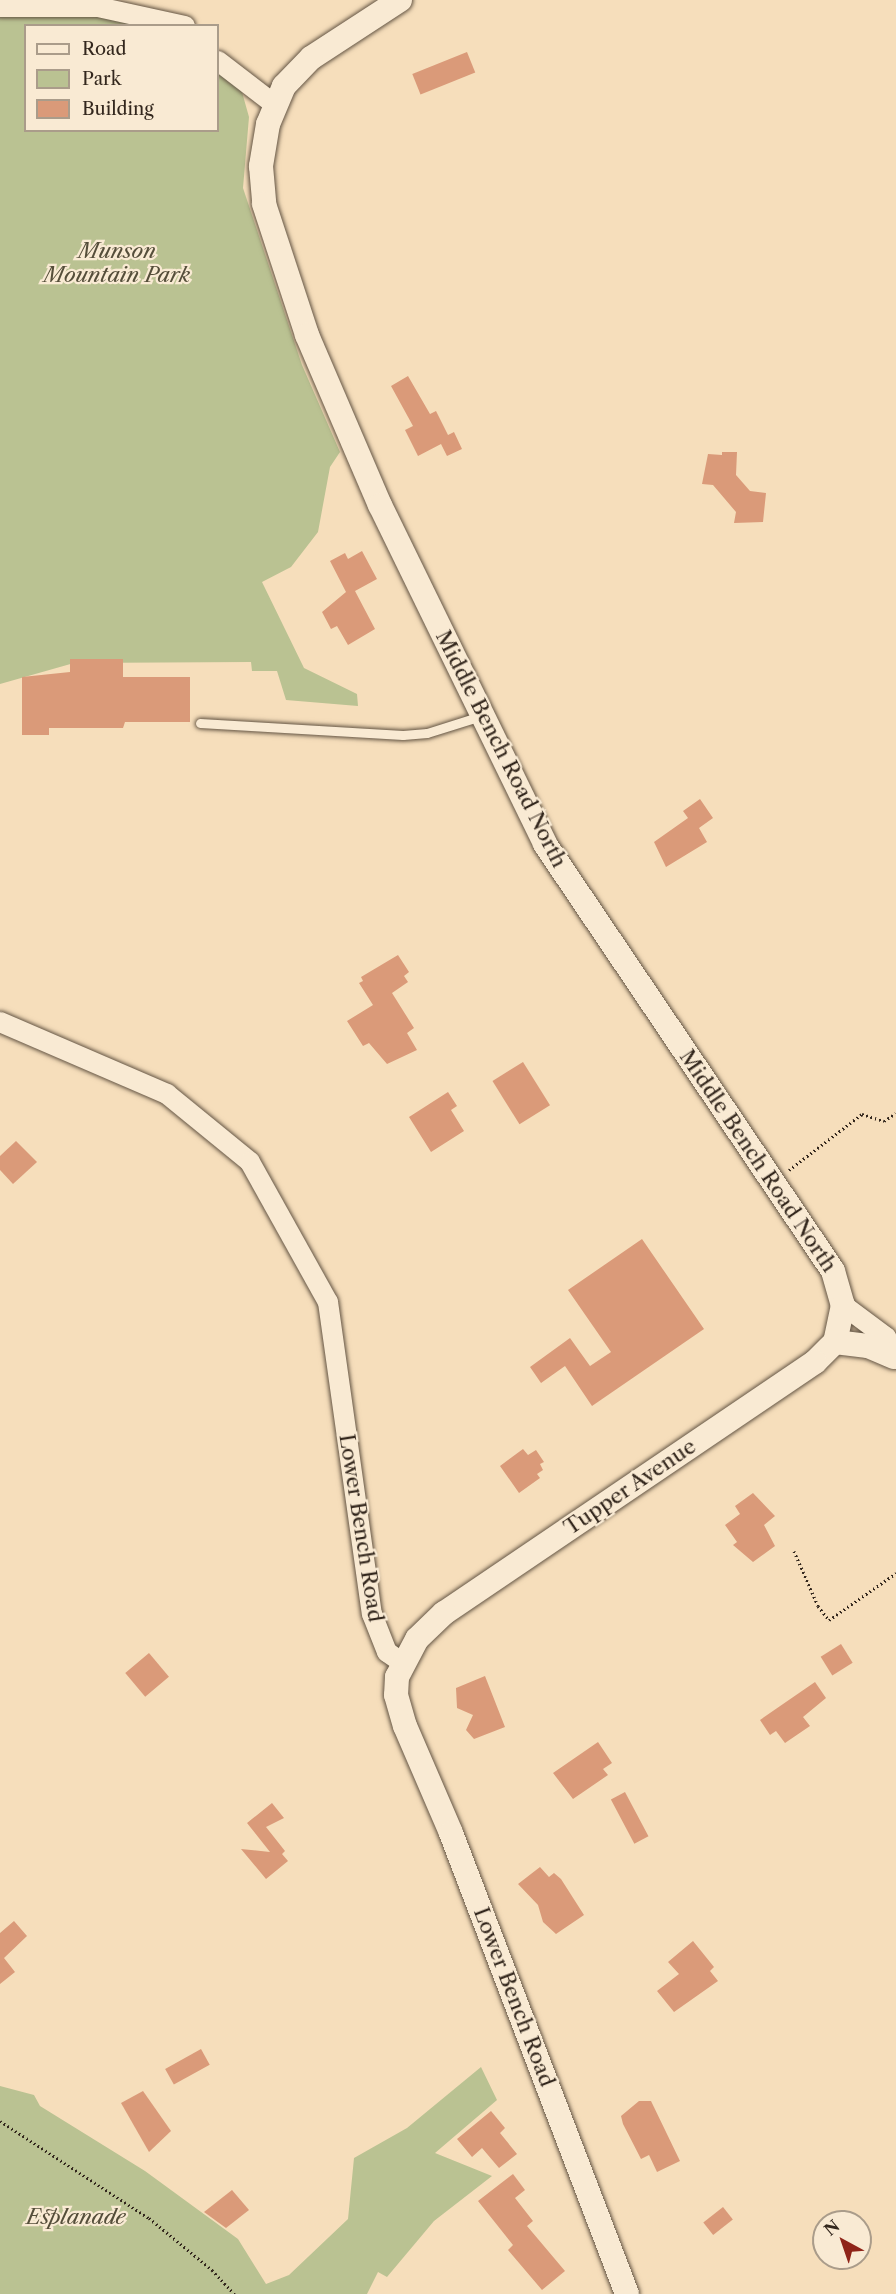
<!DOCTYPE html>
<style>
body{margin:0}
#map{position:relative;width:896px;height:2294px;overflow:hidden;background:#f6debb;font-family:"Libre Caslon Text",serif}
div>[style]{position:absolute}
.green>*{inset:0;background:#bac292}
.building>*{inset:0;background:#da9a79;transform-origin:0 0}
.path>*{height:3px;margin-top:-1.5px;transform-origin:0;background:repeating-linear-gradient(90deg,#33271d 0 1.5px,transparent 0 4.5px)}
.roads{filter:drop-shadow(0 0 2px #645544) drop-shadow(0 0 2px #645544)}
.service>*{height:9px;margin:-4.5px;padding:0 4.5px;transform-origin:4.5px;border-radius:4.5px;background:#f9ead3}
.minor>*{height:20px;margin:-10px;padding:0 10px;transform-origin:10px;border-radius:10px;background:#f9ead3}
.tertiary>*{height:24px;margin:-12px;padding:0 12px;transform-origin:12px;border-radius:12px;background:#f9ead3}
span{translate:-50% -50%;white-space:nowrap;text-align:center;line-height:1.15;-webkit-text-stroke:4.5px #f9ead3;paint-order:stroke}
.park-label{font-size:21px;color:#554e3a;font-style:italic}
.street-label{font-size:21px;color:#33271d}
.legend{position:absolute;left:24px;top:24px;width:195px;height:108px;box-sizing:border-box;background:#f9ead3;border:2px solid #aa9c8a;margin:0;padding:8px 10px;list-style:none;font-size:18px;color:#33271d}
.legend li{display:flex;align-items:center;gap:12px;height:30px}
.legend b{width:30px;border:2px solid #aa9c8a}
.north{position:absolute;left:812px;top:2210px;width:60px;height:60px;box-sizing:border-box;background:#f9ead3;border:2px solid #aa9c8a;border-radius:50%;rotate:320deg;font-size:16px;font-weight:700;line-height:24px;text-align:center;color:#33271d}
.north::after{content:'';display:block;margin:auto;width:21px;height:27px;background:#8f2418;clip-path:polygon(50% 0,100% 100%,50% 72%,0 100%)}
</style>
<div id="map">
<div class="green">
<i style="clip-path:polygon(0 12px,94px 12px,165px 25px,26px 26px,26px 130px,218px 130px,218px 70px,242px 92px,249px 117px,243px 188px,302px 365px,340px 452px,330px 467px,318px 532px,291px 567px,262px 582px,304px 668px,357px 694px,358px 706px,286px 700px,277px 671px,252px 671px,251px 662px,74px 663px,0 684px)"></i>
<i style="clip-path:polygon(481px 2067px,497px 2100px,435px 2153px,492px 2176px,434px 2221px,387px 2277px,378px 2272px,367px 2294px,0 2294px,0 2086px,34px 2095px,40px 2106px,145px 2171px,238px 2239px,266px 2284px,289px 2275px,348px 2219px,354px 2158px,407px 2128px)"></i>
</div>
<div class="building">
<i style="left:467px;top:52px;width:22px;height:59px;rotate:68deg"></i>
<i style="clip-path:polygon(408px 376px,430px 414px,436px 411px,448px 435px,454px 432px,462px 449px,447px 456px,441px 444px,418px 456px,405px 430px,413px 426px,391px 386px)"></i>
<i style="clip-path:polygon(722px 452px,737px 452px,736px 475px,750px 491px,766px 493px,763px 522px,734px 523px,736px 512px,713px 485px,702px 484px,708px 454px,722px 455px)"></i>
<i style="clip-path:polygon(362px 551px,377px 579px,355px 591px,375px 629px,348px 645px,337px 626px,331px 629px,322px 612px,346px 592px,330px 561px,345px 553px,348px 559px)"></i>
<i style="clip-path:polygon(70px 659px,123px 659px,123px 677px,190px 677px,190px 722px,125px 722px,123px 728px,49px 728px,49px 735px,22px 735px,22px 677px,70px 672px)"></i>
<i style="clip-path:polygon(700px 799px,713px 818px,699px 828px,707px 842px,666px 867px,654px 842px,688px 818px,683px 811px)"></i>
<i style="clip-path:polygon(398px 955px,409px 972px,404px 976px,408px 982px,392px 993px,414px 1028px,407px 1033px,417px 1050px,387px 1064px,369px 1043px,363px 1046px,347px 1021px,373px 1005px,359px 983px,363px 981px,361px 977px)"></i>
<i style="left:523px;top:1062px;width:51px;height:36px;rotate:58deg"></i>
<i style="clip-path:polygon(448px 1092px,457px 1106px,451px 1110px,464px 1131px,431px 1152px,409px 1117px)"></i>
<i style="clip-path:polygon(16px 1141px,37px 1162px,13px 1184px,0 1170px,0 1156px)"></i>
<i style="clip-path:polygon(642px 1239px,704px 1329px,592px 1406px,565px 1366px,541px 1383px,530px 1367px,570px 1338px,590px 1366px,611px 1352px,568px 1290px)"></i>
<i style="clip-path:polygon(523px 1449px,528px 1455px,536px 1450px,544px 1462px,540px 1464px,543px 1470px,537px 1474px,540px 1478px,519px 1493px,500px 1466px)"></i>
<i style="clip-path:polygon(753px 1493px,775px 1516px,764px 1525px,775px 1546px,753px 1562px,733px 1545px,737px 1542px,725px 1525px,740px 1514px,735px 1506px)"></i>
<i style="left:841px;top:1644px;width:22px;height:24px;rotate:58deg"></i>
<i style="left:149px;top:1653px;width:31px;height:31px;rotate:50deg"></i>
<i style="clip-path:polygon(485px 1676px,505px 1727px,474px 1739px,466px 1730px,473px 1715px,457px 1708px,456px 1688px)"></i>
<i style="clip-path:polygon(815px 1682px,826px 1698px,803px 1717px,810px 1726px,785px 1743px,776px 1731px,770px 1735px,760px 1720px)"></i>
<i style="clip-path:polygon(598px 1742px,612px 1763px,603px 1769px,608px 1775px,573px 1799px,553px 1773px)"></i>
<i style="left:625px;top:1792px;width:50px;height:16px;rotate:62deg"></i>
<i style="clip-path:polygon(272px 1803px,284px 1818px,266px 1827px,285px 1851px,282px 1854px,288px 1861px,266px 1879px,241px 1849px,270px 1852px,247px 1823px)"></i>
<i style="clip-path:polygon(540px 1867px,549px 1877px,554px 1873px,561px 1879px,584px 1915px,556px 1934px,543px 1922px,538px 1905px,518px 1884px)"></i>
<i style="clip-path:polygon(14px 1921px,27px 1936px,4px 1958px,15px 1972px,0 1984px,0 1933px)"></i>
<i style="clip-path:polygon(693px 1941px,714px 1967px,710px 1971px,718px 1981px,674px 2012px,657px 1991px,679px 1974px,668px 1962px)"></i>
<i style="left:201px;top:2049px;width:18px;height:41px;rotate:61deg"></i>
<i style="clip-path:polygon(143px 2091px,171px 2131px,149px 2152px,121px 2103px)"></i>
<i style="clip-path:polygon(639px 2101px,651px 2101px,680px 2161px,657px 2172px,649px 2155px,641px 2159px,623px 2124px,621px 2116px)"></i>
<i style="clip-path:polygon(491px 2111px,505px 2128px,500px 2133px,517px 2154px,499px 2168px,482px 2148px,472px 2157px,457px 2139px)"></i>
<i style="clip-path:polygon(513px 2174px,525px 2190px,515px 2198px,533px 2221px,527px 2226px,565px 2271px,542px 2290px,508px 2250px,513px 2245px,478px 2201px)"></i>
<i style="clip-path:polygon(232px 2190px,249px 2210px,226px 2228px,204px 2212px)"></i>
<i style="left:723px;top:2207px;width:16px;height:25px;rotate:52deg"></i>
</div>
<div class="path">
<i style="left:789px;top:1170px;width:92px;rotate:-37.5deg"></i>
<i style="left:862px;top:1114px;width:23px;rotate:18deg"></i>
<i style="left:884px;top:1121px;width:14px;rotate:-34deg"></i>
<i style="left:794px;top:1551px;width:60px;rotate:66.4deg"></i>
<i style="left:818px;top:1606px;width:18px;rotate:52deg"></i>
<i style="left:829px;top:1620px;width:82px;rotate:-35deg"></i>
<i style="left:0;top:2121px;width:178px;rotate:33.1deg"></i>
<i style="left:149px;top:2218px;width:82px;rotate:39.5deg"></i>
<i style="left:212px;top:2270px;width:33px;rotate:47deg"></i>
</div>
<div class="roads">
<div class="service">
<i style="left:200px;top:723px;width:203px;rotate:3.4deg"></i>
<i style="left:403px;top:735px;width:24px;rotate:-5deg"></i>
<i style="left:427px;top:733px;width:57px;rotate:-17.5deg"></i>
</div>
<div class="minor">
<i style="left:0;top:7px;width:98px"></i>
<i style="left:98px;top:7px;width:89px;rotate:12.3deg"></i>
<i style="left:218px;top:61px;width:71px;rotate:37.5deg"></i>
<i style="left:0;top:1022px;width:182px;rotate:23.3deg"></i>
<i style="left:167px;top:1094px;width:107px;rotate:39.3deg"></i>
<i style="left:250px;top:1162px;width:160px;rotate:60.9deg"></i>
<i style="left:328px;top:1302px;width:315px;rotate:82deg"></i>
<i style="left:372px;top:1614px;width:41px;rotate:68.5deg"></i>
<i style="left:387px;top:1652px;width:19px;rotate:35deg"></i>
<i style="left:843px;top:1305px;width:54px;rotate:36.7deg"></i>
<i style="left:886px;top:1337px;width:24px;rotate:66deg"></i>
</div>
<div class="tertiary">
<i style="left:400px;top:0;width:106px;rotate:146.9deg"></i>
<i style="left:311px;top:58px;width:39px;rotate:134deg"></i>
<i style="left:284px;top:86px;width:41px;rotate:112.8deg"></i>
<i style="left:268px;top:124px;width:43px;rotate:99.5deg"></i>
<i style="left:261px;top:166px;width:38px;rotate:85deg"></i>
<i style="left:264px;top:204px;width:138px;rotate:71.8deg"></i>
<i style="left:307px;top:335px;width:185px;rotate:66.8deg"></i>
<i style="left:380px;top:505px;width:377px;rotate:64deg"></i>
<i style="left:545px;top:844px;width:515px;rotate:56deg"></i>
<i style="left:833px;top:1271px;width:35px;rotate:74deg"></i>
<i style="left:843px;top:1305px;width:38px;rotate:102deg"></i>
<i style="left:835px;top:1342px;width:28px;rotate:135deg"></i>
<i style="left:815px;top:1362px;width:448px;rotate:145.9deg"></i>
<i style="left:444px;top:1613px;width:37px;rotate:136deg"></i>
<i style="left:417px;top:1639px;width:43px;rotate:117.8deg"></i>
<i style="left:397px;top:1677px;width:18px;rotate:93deg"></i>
<i style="left:396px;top:1695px;width:32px;rotate:74deg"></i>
<i style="left:405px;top:1726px;width:116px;rotate:66.7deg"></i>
<i style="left:451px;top:1833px;width:493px;rotate:69.1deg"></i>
<i style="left:835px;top:1342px;width:33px;rotate:7deg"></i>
<i style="left:868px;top:1346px;width:28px;rotate:23deg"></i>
</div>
</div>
<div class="park-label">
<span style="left:117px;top:263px">Munson<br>Mountain Park</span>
<span style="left:76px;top:2217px">Esplanade</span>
</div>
<div class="street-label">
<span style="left:501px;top:749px;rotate:63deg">Middle Bench Road North</span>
<span style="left:758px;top:1161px;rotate:56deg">Middle Bench Road North</span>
<span style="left:630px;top:1487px;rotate:-34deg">Tupper Avenue</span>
<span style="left:361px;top:1528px;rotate:81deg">Lower Bench Road</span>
<span style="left:514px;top:1997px;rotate:69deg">Lower Bench Road</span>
</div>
<ul class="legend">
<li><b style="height:8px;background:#f9ead3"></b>Road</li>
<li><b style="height:16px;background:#bac292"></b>Park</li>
<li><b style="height:16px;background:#da9a79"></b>Building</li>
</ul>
<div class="north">N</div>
</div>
